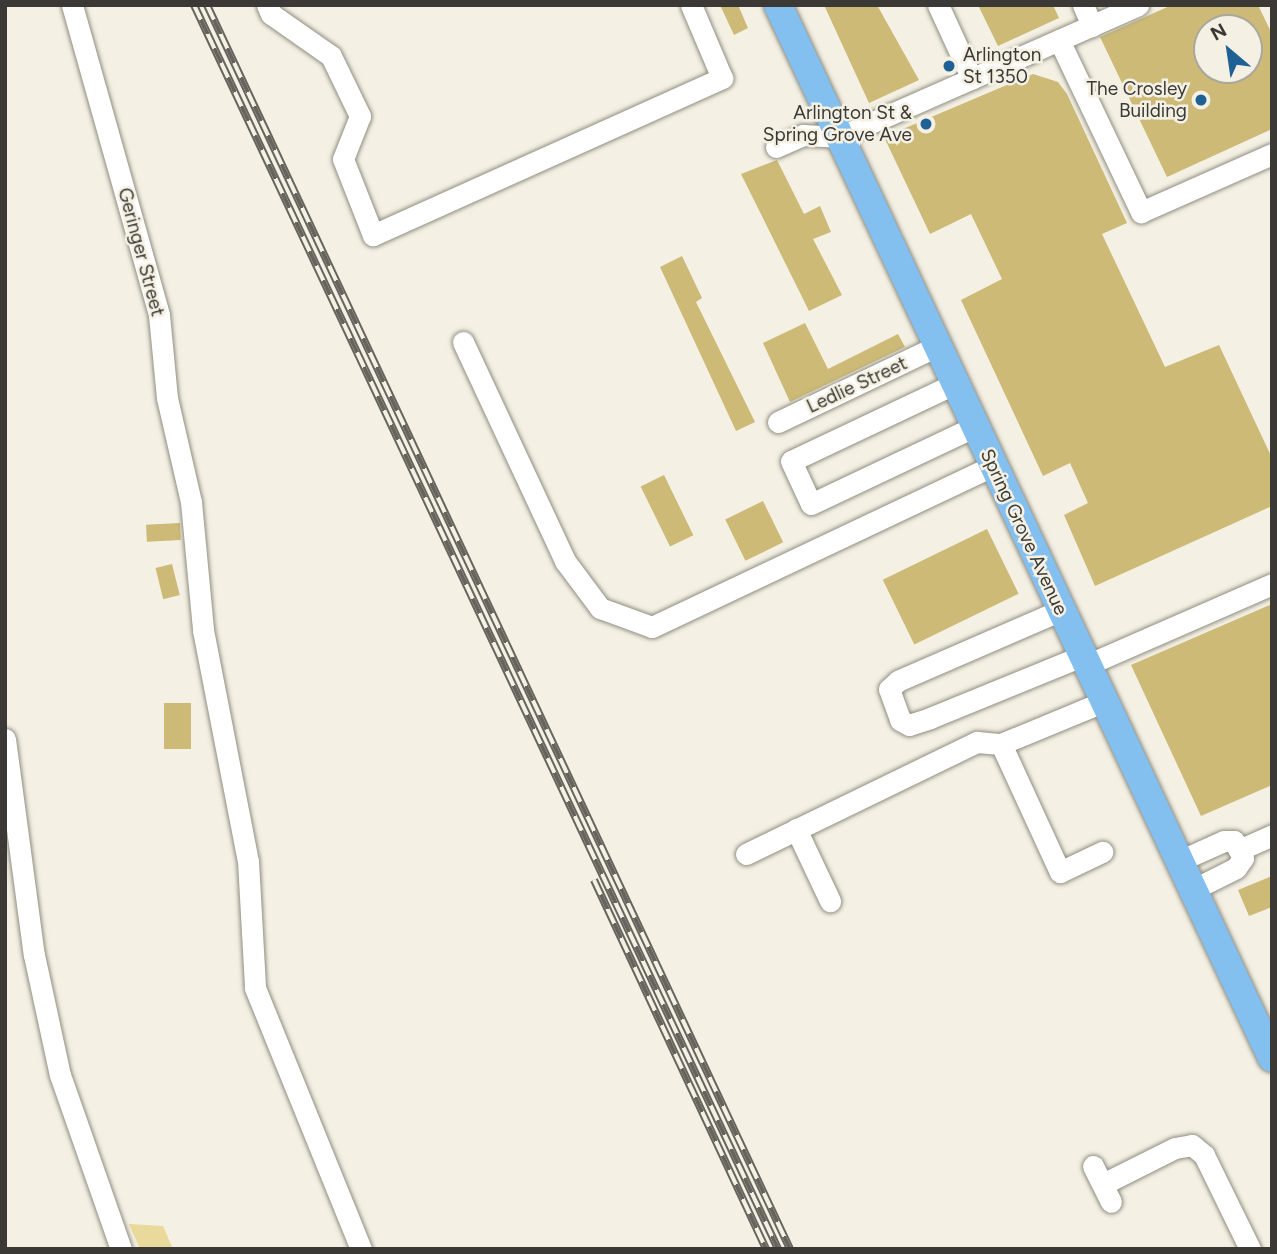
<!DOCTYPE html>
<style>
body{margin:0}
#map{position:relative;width:1277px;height:1254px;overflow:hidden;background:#f4f1e4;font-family:Figtree,sans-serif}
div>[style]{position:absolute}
.green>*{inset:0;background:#e9d99b}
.building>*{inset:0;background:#ccba76;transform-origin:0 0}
.roads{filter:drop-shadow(0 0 2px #908d81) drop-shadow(0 0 2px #908d81)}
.minor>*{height:21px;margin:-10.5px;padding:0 10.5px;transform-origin:10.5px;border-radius:10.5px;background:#fff}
.major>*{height:28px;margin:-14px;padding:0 14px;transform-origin:14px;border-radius:14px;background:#83bfef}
.rail>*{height:8px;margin-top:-4px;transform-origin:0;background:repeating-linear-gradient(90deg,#f4f1e4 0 16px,#66645d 0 32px);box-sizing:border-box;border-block:2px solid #66645d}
.dots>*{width:19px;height:19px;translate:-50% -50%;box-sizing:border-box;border:4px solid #f4f1e4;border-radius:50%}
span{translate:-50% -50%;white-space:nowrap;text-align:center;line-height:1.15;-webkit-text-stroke:5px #f4f1e4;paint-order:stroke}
.poi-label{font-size:19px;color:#3b3935}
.left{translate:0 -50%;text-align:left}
.right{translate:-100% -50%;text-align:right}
.street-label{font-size:19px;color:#3b3935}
.frame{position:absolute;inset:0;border:7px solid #3b3935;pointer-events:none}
.north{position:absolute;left:1193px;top:14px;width:70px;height:70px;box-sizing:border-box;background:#f4f1e4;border:2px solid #aaa79e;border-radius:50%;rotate:331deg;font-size:19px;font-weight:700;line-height:28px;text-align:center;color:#3b3935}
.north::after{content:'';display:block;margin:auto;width:24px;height:32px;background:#1f6095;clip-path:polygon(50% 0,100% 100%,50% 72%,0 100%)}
</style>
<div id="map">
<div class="green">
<i style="clip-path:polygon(129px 1224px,163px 1226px,173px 1249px,140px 1249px)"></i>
</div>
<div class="building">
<i style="clip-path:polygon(720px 5px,738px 5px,748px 28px,734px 35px)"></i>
<i style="clip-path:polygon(824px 5px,877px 5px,919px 80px,869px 103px)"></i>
<i style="clip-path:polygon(978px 5px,1053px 5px,1059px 18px,998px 46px)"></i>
<i style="clip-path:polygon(evenodd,1172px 5px,1258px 5px,1272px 34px,1272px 129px,1167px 177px,1100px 37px,1172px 5px,1207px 28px,1249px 28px,1249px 70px,1207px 70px,1207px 28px)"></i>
<i style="clip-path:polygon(1033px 74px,1058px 82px,1067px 94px,1127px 223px,1102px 234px,1165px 367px,1219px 345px,1272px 458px,1272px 506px,1095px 586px,1064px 515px,1088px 503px,1070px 463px,1043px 476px,961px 300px,1002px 279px,971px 214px,930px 234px,884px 137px)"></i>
<i style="clip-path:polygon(777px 160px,804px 214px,820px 206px,831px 232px,813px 239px,842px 295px,809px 311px,741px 174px)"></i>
<i style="clip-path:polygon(682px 256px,702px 298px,696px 302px,755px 422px,736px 431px,660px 267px)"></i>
<i style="clip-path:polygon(805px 323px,828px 369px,898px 334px,905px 347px,790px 402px,763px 343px)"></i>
<i style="left:664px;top:475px;width:67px;height:26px;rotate:64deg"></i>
<i style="left:763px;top:501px;width:46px;height:42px;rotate:64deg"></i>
<i style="left:180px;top:523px;width:17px;height:34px;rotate:87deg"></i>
<i style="left:987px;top:529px;width:72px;height:116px;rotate:64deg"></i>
<i style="left:172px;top:564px;width:32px;height:17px;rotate:76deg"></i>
<i style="clip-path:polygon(1272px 604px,1272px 785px,1201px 816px,1131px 665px)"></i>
<i style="left:164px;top:703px;width:27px;height:46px"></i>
<i style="clip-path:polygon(1272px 876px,1272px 907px,1249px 916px,1238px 890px)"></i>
</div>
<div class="roads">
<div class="minor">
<i style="left:72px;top:5px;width:322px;rotate:74.3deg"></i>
<i style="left:159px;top:315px;width:83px;rotate:84.5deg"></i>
<i style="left:167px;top:398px;width:107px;rotate:77deg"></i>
<i style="left:191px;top:502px;width:129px;rotate:84.6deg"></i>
<i style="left:203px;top:630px;width:235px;rotate:79deg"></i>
<i style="left:248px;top:861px;width:127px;rotate:86.8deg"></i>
<i style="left:255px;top:988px;width:282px;rotate:67.9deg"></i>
<i style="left:267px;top:5px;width:10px;rotate:66deg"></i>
<i style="left:271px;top:14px;width:73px;rotate:35deg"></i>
<i style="left:331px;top:56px;width:67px;rotate:64.2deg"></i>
<i style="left:360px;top:116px;width:46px;rotate:111.6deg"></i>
<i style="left:343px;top:159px;width:82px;rotate:68.5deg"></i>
<i style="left:373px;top:235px;width:383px;rotate:-24.2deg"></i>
<i style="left:722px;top:78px;width:79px;rotate:-113deg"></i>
<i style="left:938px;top:5px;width:81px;rotate:65.3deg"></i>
<i style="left:1083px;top:5px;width:23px;rotate:67deg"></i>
<i style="left:1059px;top:40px;width:191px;rotate:64.5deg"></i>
<i style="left:1141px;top:212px;width:143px;rotate:-23.9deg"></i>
<i style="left:776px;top:147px;width:30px;rotate:-24deg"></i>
<i style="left:803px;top:135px;width:36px;rotate:3deg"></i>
<i style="left:839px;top:137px;width:327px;rotate:-23.8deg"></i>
<i style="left:463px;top:342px;width:242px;rotate:65deg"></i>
<i style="left:565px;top:561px;width:59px;rotate:53.3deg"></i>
<i style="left:600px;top:608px;width:55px;rotate:20.1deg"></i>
<i style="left:652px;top:627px;width:376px;rotate:-25.3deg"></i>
<i style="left:954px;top:384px;width:180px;rotate:154.7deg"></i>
<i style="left:791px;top:461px;width:47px;rotate:65.1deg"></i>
<i style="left:811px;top:504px;width:180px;rotate:-25.3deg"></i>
<i style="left:778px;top:422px;width:174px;rotate:-25.5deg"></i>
<i style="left:1061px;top:610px;width:178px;rotate:156.5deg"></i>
<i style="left:898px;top:681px;width:12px;rotate:138deg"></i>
<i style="left:889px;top:689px;width:33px;rotate:70deg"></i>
<i style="left:900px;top:720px;width:10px;rotate:29deg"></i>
<i style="left:909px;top:725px;width:22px;rotate:-18deg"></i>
<i style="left:930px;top:718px;width:164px;rotate:-22.2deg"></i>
<i style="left:1087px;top:665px;width:202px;rotate:-23.6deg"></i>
<i style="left:5px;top:739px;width:218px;rotate:82.4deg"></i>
<i style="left:34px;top:955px;width:123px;rotate:77.8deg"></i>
<i style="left:60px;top:1075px;width:184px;rotate:70.7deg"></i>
<i style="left:1001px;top:744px;width:141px;rotate:65.3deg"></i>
<i style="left:1060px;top:872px;width:47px;rotate:-25.5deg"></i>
<i style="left:796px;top:829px;width:80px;rotate:64.7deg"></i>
<i style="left:1239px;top:850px;width:36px;rotate:-24deg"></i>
<i style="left:746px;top:854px;width:257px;rotate:-25.9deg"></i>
<i style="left:977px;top:742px;width:24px;rotate:5deg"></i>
<i style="left:1001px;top:744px;width:110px;rotate:-22.4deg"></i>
<i style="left:1177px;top:862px;width:51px;rotate:-24.1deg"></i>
<i style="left:1224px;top:841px;width:10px"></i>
<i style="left:1234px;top:841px;width:19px;rotate:62deg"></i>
<i style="left:1243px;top:858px;width:12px;rotate:125deg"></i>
<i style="left:1236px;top:868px;width:51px;rotate:153.4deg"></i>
<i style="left:1093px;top:1166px;width:40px;rotate:63.4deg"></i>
<i style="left:1103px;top:1184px;width:80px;rotate:-26.6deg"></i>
<i style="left:1175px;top:1148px;width:17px;rotate:-10deg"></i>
<i style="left:1192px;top:1145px;width:16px;rotate:40deg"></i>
<i style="left:1204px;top:1155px;width:105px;rotate:63.9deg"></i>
</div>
<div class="major">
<i style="left:778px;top:5px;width:1163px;rotate:64.87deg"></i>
</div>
</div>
<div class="rail">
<i style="left:194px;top:5px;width:1374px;rotate:64.85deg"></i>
<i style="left:207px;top:5px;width:1374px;rotate:64.89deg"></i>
<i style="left:594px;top:880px;width:407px;rotate:65deg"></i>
</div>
<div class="dots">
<i style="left:949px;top:66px;background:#1f6095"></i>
<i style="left:1201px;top:100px;background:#1f6095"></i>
<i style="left:926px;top:124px;background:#1f6095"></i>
</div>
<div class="poi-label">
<span class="left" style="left:963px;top:66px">Arlington<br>St 1350</span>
<span class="right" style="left:1187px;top:100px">The Crosley<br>Building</span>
<span class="right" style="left:912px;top:124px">Arlington St &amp;<br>Spring Grove Ave</span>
</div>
<div class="street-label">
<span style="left:141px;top:252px;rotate:75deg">Geringer Street</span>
<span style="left:857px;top:385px;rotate:-25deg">Ledlie Street</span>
<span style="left:1024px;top:532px;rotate:65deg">Spring Grove Avenue</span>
</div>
<div class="frame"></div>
<div class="north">N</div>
</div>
